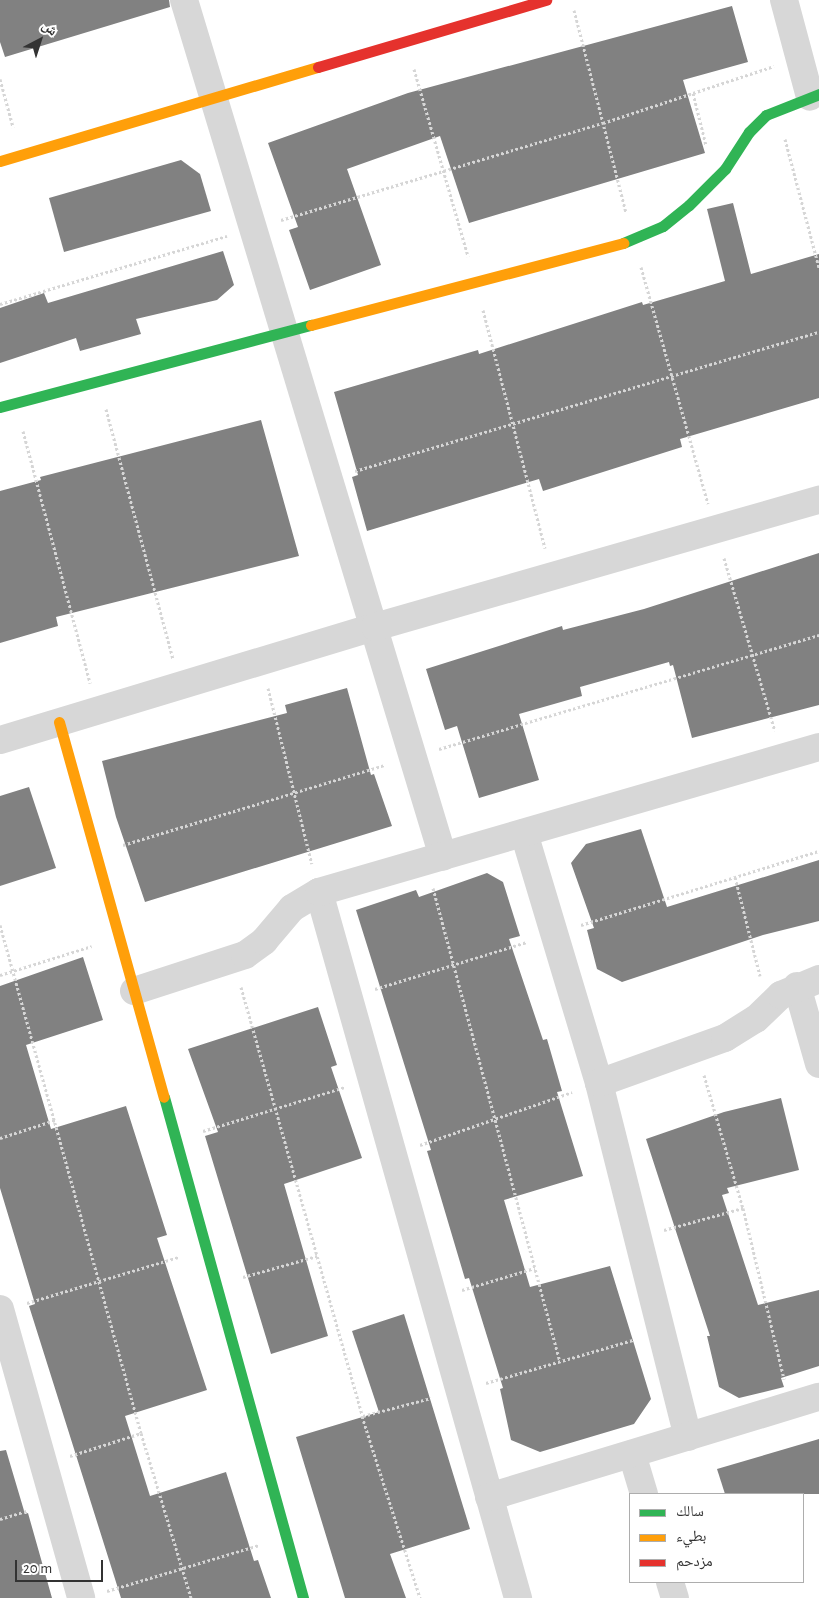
<!DOCTYPE html>
<meta charset="utf-8">
<style>
body{margin:0}
#map{position:relative;width:819px;height:1598px;overflow:hidden;background:#fff;font-family:"Alegreya Sans","Noto Naskh Arabic",sans-serif}
div>[style]{position:absolute}
.building>*{inset:0;background:#818181}
.path>*{height:3px;margin-top:-1.5px;transform-origin:0;background:repeating-linear-gradient(90deg,#d6d6d6 0 2.5px,transparent 0 5px)}
.street>*{height:28px;margin:-14px;padding:0 14px;transform-origin:14px;border-radius:14px;background:#d7d7d7}
.fast>*{height:11px;margin:-5.5px;padding:0 5.5px;transform-origin:5.5px;border-radius:5.5px;background:#30b455}
.slow>*{height:11px;margin:-5.5px;padding:0 5.5px;transform-origin:5.5px;border-radius:5.5px;background:#ff9f0a}
.jam>*{height:11px;margin:-5.5px;padding:0 5.5px;transform-origin:5.5px;border-radius:5.5px;background:#e5322d}
span{translate:-50% -50%;white-space:nowrap;text-align:center;line-height:1.15;-webkit-text-stroke:5px #fff;paint-order:stroke}
.legend{position:absolute;left:629px;top:1493px;width:175px;height:90px;box-sizing:border-box;background:#fff;border:1px solid #adadad;margin:0;padding:6px 9px;list-style:none;font-size:15px;color:#333}
.legend li{display:flex;align-items:center;gap:10px;height:25px}
.legend b{width:25px;border:1px solid #adadad}
.north{position:absolute;left:15px;top:15px;width:50px;height:50px;-webkit-text-stroke:4px #fff;paint-order:stroke;rotate:40deg;font-size:14px;font-weight:700;line-height:20px;text-align:center;color:#333}
.north::after{content:'';display:block;margin:auto;width:18px;height:22px;background:#333;clip-path:polygon(50% 0,100% 100%,50% 72%,0 100%)}
.scale{position:absolute;left:15px;top:1560px;width:88px;height:22px;box-sizing:border-box;border:2px solid #333;border-top:0;padding-left:6px;font-size:15px;line-height:18px;white-space:nowrap;color:#333;-webkit-text-stroke:4px #fff;paint-order:stroke}
</style>
<div id="map">
<div class="building">
<i style="clip-path:polygon(0 0,169px 0,170px 7px,5px 57px,0 42px)"></i>
<i style="clip-path:polygon(732px 6px,748px 62px,683px 80px,705px 153px,469px 223px,440px 136px,347px 169px,381px 265px,310px 290px,289px 230px,298px 227px,268px 143px,408px 93px)"></i>
<i style="clip-path:polygon(181px 160px,200px 174px,211px 211px,64px 252px,49px 198px)"></i>
<i style="clip-path:polygon(733px 203px,751px 274px,819px 254px,819px 398px,680px 439px,682px 447px,543px 491px,539px 479px,367px 531px,352px 477px,358px 475px,334px 392px,478px 350px,479px 354px,642px 302px,643px 305px,725px 281px,707px 209px)"></i>
<i style="clip-path:polygon(223px 251px,234px 285px,217px 300px,136px 319px,141px 334px,80px 351px,76px 338px,0 363px,0 308px,44px 293px,48px 303px)"></i>
<i style="clip-path:polygon(261px 420px,299px 556px,56px 617px,58px 626px,0 643px,0 491px,41px 480px,40px 477px)"></i>
<i style="clip-path:polygon(819px 553px,819px 705px,692px 738px,673px 665px,670px 666px,669px 662px,580px 687px,582px 696px,519px 714px,539px 780px,479px 798px,457px 726px,445px 730px,426px 669px,562px 626px,563px 630px,644px 609px)"></i>
<i style="clip-path:polygon(347px 688px,371px 775px,374px 774px,392px 826px,145px 902px,116px 817px,102px 761px,287px 713px,285px 705px)"></i>
<i style="clip-path:polygon(29px 787px,56px 868px,0 886px,0 796px)"></i>
<i style="clip-path:polygon(641px 829px,667px 907px,819px 860px,819px 921px,763px 935px,622px 982px,597px 969px,587px 930px,594px 928px,571px 863px,586px 844px)"></i>
<i style="clip-path:polygon(487px 873px,503px 882px,520px 936px,509px 939px,543px 1040px,547px 1039px,562px 1091px,557px 1092px,583px 1176px,504px 1200px,530px 1287px,610px 1266px,651px 1399px,634px 1424px,540px 1452px,511px 1440px,500px 1389px,503px 1388px,469px 1278px,465px 1279px,427px 1151px,431px 1150px,356px 910px,416px 890px,419px 897px)"></i>
<i style="clip-path:polygon(83px 957px,103px 1020px,26px 1045px,51px 1129px,126px 1106px,167px 1235px,157px 1238px,207px 1390px,125px 1416px,150px 1496px,226px 1472px,254px 1561px,258px 1560px,271px 1598px,121px 1598px,29px 1306px,35px 1304px,0 1188px,0 986px)"></i>
<i style="clip-path:polygon(318px 1007px,337px 1065px,331px 1067px,362px 1158px,284px 1184px,328px 1336px,271px 1354px,205px 1136px,218px 1132px,188px 1049px)"></i>
<i style="clip-path:polygon(781px 1098px,799px 1170px,727px 1188px,729px 1193px,722px 1195px,758px 1305px,819px 1290px,819px 1366px,781px 1378px,784px 1387px,739px 1398px,719px 1387px,707px 1336px,710px 1336px,646px 1139px,724px 1112px)"></i>
<i style="clip-path:polygon(404px 1314px,470px 1529px,390px 1554px,406px 1598px,345px 1598px,296px 1437px,379px 1412px,352px 1331px)"></i>
<i style="clip-path:polygon(819px 1439px,819px 1494px,725px 1494px,717px 1469px)"></i>
<i style="clip-path:polygon(6px 1450px,25px 1514px,28px 1513px,52px 1598px,0 1598px,0 1451px)"></i>
</div>
<div class="path">
<i style="left:574px;top:10px;width:209px;rotate:75.6deg"></i>
<i style="left:414px;top:69px;width:195px;rotate:73.9deg"></i>
<i style="left:0;top:79px;width:50px;rotate:74.8deg"></i>
<i style="left:693px;top:93px;width:54px;rotate:76deg"></i>
<i style="left:785px;top:139px;width:133px;rotate:75.2deg"></i>
<i style="left:281px;top:220px;width:336px;rotate:-16.8deg"></i>
<i style="left:603px;top:123px;width:180px;rotate:-18.4deg"></i>
<i style="left:641px;top:267px;width:246px;rotate:74.2deg"></i>
<i style="left:0;top:304px;width:237px;rotate:-16.7deg"></i>
<i style="left:483px;top:310px;width:246px;rotate:75.4deg"></i>
<i style="left:106px;top:409px;width:259px;rotate:75deg"></i>
<i style="left:23px;top:431px;width:261px;rotate:75.1deg"></i>
<i style="left:355px;top:471px;width:484px;rotate:-16.7deg"></i>
<i style="left:724px;top:558px;width:180px;rotate:73.6deg"></i>
<i style="left:268px;top:688px;width:181px;rotate:76deg"></i>
<i style="left:439px;top:749px;width:397px;rotate:-16.7deg"></i>
<i style="left:123px;top:845px;width:274px;rotate:-17deg"></i>
<i style="left:735px;top:877px;width:102px;rotate:75.8deg"></i>
<i style="left:433px;top:888px;width:490px;rotate:75deg"></i>
<i style="left:0;top:925px;width:527px;rotate:74.49deg"></i>
<i style="left:141px;top:1433px;width:172px;rotate:73.1deg"></i>
<i style="left:581px;top:925px;width:249px;rotate:-17.3deg"></i>
<i style="left:0;top:975px;width:96px;rotate:-17.5deg"></i>
<i style="left:241px;top:987px;width:446px;rotate:74.2deg"></i>
<i style="left:362px;top:1416px;width:191px;rotate:72.3deg"></i>
<i style="left:375px;top:989px;width:159px;rotate:-17.2deg"></i>
<i style="left:704px;top:1075px;width:139px;rotate:73.7deg"></i>
<i style="left:743px;top:1208px;width:176px;rotate:76.5deg"></i>
<i style="left:203px;top:1131px;width:149px;rotate:-17.2deg"></i>
<i style="left:0;top:1138px;width:58px;rotate:-18.1deg"></i>
<i style="left:420px;top:1145px;width:161px;rotate:-19.2deg"></i>
<i style="left:664px;top:1230px;width:82px;rotate:-15.6deg"></i>
<i style="left:243px;top:1277px;width:77px;rotate:-15.8deg"></i>
<i style="left:462px;top:1290px;width:76px;rotate:-16.8deg"></i>
<i style="left:27px;top:1303px;width:158px;rotate:-16.9deg"></i>
<i style="left:486px;top:1383px;width:153px;rotate:-16.3deg"></i>
<i style="left:363px;top:1416px;width:70px;rotate:-14.8deg"></i>
<i style="left:70px;top:1456px;width:75px;rotate:-17.9deg"></i>
<i style="left:0;top:1519px;width:28px;rotate:-17deg"></i>
<i style="left:107px;top:1591px;width:159px;rotate:-16.8deg"></i>
</div>
<div class="street">
<i style="left:184px;top:0;width:895px;rotate:73.18deg"></i>
<i style="left:784px;top:0;width:100px;rotate:75deg"></i>
<i style="left:0;top:740px;width:392px;rotate:-16.8deg"></i>
<i style="left:375px;top:627px;width:462px;rotate:-16deg"></i>
<i style="left:524px;top:833px;width:261px;rotate:73.3deg"></i>
<i style="left:599px;top:1083px;width:365px;rotate:75.9deg"></i>
<i style="left:319px;top:892px;width:734px;rotate:74.26deg"></i>
<i style="left:797px;top:986px;width:81px;rotate:74.2deg"></i>
<i style="left:134px;top:991px;width:117px;rotate:-18deg"></i>
<i style="left:245px;top:955px;width:24px;rotate:-36deg"></i>
<i style="left:264px;top:941px;width:43px;rotate:-49.7deg"></i>
<i style="left:292px;top:908px;width:31px;rotate:-31deg"></i>
<i style="left:319px;top:892px;width:521px;rotate:-16.17deg"></i>
<i style="left:599px;top:1083px;width:134px;rotate:-19.7deg"></i>
<i style="left:725px;top:1038px;width:36px;rotate:-32deg"></i>
<i style="left:756px;top:1019px;width:35px;rotate:-44deg"></i>
<i style="left:781px;top:995px;width:41px;rotate:-22.8deg"></i>
<i style="left:0;top:1309px;width:300px;rotate:74.3deg"></i>
<i style="left:632px;top:1454px;width:42px;rotate:73.3deg"></i>
<i style="left:489px;top:1497px;width:345px;rotate:-16.9deg"></i>
<i style="left:670px;top:1582px;width:17px;rotate:73deg"></i>
</div>
<div class="fast">
<i style="left:623px;top:243px;width:43px;rotate:-23deg"></i>
<i style="left:663px;top:226px;width:33px;rotate:-39deg"></i>
<i style="left:689px;top:205px;width:51px;rotate:-45deg"></i>
<i style="left:725px;top:169px;width:44px;rotate:-57deg"></i>
<i style="left:749px;top:132px;width:24px;rotate:-45deg"></i>
<i style="left:766px;top:115px;width:57px;rotate:-21.6deg"></i>
<i style="left:0;top:407px;width:322px;rotate:-14.8deg"></i>
<i style="left:164px;top:1097px;width:520px;rotate:74.49deg"></i>
</div>
<div class="slow">
<i style="left:0;top:161px;width:332px;rotate:-16.5deg"></i>
<i style="left:311px;top:325px;width:323px;rotate:-14.7deg"></i>
<i style="left:59px;top:722px;width:389px;rotate:74.4deg"></i>
</div>
<div class="jam">
<i style="left:318px;top:67px;width:238px;rotate:-16.4deg"></i>
</div>
<ul class="legend">
<li><b style="height:6px;background:#30b455"></b>سالك</li>
<li><b style="height:6px;background:#ff9f0a"></b>بطيء</li>
<li><b style="height:6px;background:#e5322d"></b>مزدحم</li>
</ul>
<div class="north">ش</div>
<div class="scale">20 m</div>
</div>
